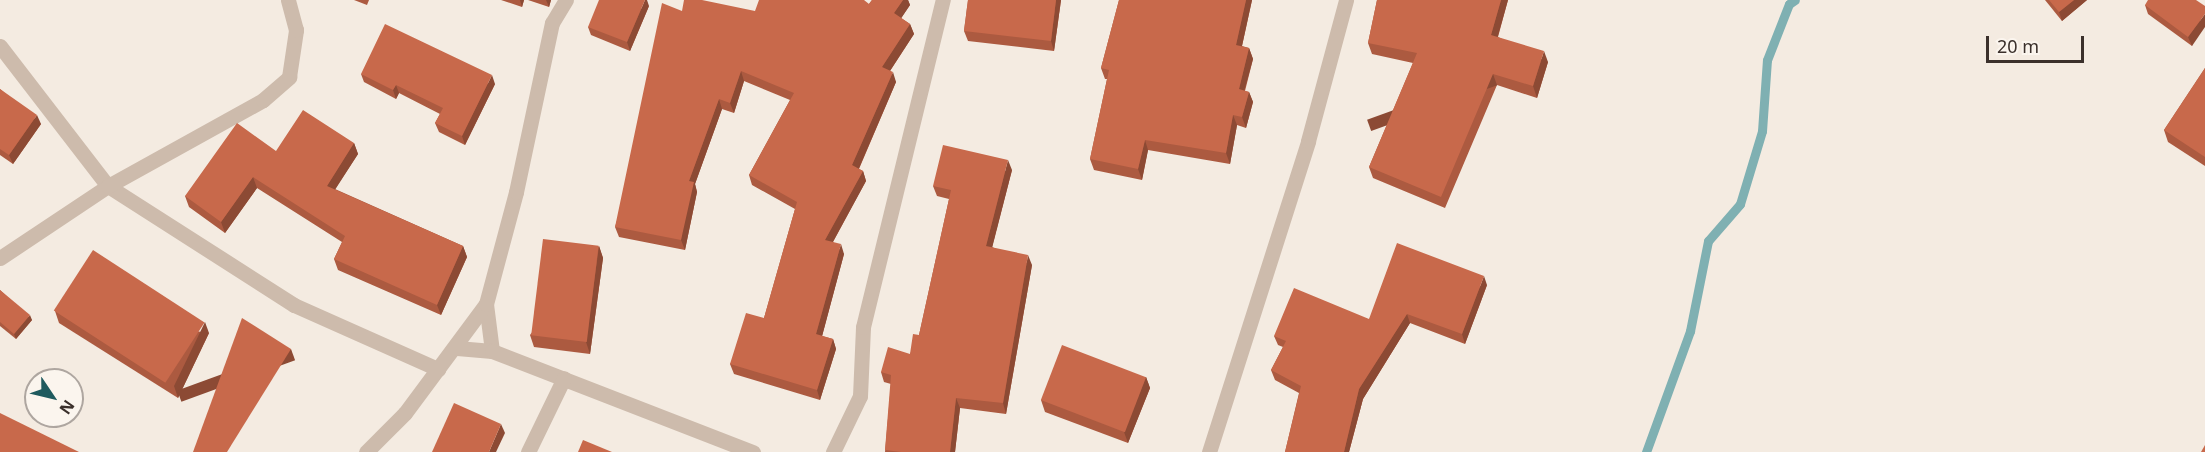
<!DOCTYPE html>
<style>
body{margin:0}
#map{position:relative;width:2205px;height:452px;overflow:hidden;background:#f4ebe1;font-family:"Noto Sans",sans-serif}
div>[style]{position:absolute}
.stream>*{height:9px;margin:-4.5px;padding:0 4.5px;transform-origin:4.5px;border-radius:4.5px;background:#7fb0b2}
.street>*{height:15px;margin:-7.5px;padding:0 7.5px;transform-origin:7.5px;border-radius:7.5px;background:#cdbbac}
.wall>*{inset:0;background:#ac5a40}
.shaded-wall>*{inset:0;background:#8c4a34;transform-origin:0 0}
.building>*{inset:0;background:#c8694b;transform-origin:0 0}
span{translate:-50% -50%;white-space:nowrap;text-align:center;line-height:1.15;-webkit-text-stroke:4.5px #fbf5ee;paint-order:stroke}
.north{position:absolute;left:24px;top:368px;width:60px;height:60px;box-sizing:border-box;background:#fbf5ee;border:2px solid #aea6a0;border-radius:50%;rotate:125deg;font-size:16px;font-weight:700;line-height:24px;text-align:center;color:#3b302b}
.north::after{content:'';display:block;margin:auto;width:21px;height:27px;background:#1f5a5e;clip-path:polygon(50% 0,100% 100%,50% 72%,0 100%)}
.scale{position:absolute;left:1986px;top:36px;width:98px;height:27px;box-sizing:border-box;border:3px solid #3b302b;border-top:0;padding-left:8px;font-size:18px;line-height:21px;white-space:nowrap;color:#3b302b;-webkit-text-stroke:4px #fbf5ee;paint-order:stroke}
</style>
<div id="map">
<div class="stream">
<i style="left:1646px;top:452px;width:129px;rotate:-70deg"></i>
<i style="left:1690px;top:331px;width:92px;rotate:-78.7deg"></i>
<i style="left:1708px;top:241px;width:49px;rotate:-49.1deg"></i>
<i style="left:1740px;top:204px;width:76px;rotate:-73.2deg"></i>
<i style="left:1762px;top:131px;width:71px;rotate:-86deg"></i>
<i style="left:1767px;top:60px;width:60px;rotate:-68.6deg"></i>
<i style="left:1789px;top:4px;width:7px;rotate:-34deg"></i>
</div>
<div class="street">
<i style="left:0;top:46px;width:177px;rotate:52.4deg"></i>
<i style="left:108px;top:186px;width:221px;rotate:32.6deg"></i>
<i style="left:294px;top:305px;width:158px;rotate:24deg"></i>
<i style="left:0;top:258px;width:130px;rotate:-33.7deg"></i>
<i style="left:108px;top:186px;width:177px;rotate:-29deg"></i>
<i style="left:263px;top:100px;width:35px;rotate:-41deg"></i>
<i style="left:289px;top:77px;width:48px;rotate:-81.5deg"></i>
<i style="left:296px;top:30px;width:31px;rotate:-105deg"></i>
<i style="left:486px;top:304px;width:47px;rotate:82.7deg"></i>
<i style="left:457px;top:348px;width:35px;rotate:5deg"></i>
<i style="left:492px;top:351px;width:280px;rotate:21.2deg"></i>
<i style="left:366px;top:452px;width:55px;rotate:-45deg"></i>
<i style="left:405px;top:413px;width:136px;rotate:-53.4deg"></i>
<i style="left:486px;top:304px;width:116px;rotate:-75deg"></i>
<i style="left:516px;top:192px;width:173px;rotate:-78deg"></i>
<i style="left:552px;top:23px;width:27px;rotate:-59deg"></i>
<i style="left:528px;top:452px;width:82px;rotate:-64.1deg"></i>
<i style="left:833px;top:452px;width:62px;rotate:-64.3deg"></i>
<i style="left:860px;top:396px;width:69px;rotate:-87.5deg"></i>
<i style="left:863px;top:327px;width:337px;rotate:-76.3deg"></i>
<i style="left:1209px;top:452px;width:326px;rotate:-72.3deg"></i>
<i style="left:1308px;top:141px;width:146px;rotate:-74.9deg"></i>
</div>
<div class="wall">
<i style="clip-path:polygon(354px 0,369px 0,367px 5px)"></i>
<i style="clip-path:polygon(501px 0,524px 0,522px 7px)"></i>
<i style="clip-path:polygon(528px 0,551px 0,549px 7px)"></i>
<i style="clip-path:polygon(872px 0,908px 0,910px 5px,901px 18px,910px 24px,914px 34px,890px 71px,896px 82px,859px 169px,863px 171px,866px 181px,833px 242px,844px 254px,822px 336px,833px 339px,836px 349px,820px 400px,734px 374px,730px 364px,764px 318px,795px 209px,752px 185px,749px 175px,790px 100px,744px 81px,734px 113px,722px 109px,695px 184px,697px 192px,685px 250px,619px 237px,615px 227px,682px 11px,755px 11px,869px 4px)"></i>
<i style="clip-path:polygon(968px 0,1061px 0,1054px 51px,968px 41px,964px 31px)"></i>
<i style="clip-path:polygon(1119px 0,1252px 0,1242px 46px,1249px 48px,1253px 59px,1245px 91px,1249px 92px,1253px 102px,1246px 128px,1237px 125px,1230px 164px,1148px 150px,1142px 180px,1094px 170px,1090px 159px,1107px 79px,1105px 79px,1101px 68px)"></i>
<i style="clip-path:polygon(1377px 0,1508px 0,1498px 37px,1548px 62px,1537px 98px,1497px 85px,1445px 208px,1373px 178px,1369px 167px,1413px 63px,1372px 54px,1368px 43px)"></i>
<i style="clip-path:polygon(2045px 0,2087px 0,2062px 21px)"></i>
<i style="clip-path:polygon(2145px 5px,2205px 6px,2192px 46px,2148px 14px)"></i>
<i style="clip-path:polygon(649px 6px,630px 51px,591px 35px,588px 27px)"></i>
<i style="clip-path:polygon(2205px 68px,2205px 166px,2168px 142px,2164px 130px)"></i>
<i style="clip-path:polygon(361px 74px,495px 84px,465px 145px,439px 132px,435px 123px,440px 114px,399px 93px,396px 99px,364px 82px)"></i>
<i style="clip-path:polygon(0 89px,41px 124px,13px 164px,0 155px)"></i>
<i style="clip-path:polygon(354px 143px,358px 154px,335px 189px,463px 246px,467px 257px,441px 315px,338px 270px,334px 259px,342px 242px,257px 188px,225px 233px,189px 207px,185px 196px)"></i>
<i style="clip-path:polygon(1012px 170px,992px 247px,1032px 265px,1006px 414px,960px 408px,955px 452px,885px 452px,891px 384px,884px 382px,881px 372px,910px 354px,919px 335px,949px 199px,937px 196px,933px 186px)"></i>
<i style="clip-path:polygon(599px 246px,603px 258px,590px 354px,534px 347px,530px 335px)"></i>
<i style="clip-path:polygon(1487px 285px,1465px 344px,1410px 323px,1363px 399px,1349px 452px,1285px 452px,1299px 393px,1275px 380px,1271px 370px,1283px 347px,1278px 345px,1274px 336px,1369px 319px)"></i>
<i style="clip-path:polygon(0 290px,32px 320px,16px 339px,0 326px)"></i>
<i style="clip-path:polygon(55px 311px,209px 333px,178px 398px,59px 323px)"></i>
<i style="clip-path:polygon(1146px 377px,1150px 388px,1128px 443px,1045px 412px,1041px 400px)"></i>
</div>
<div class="shaded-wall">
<i style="clip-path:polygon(520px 0,524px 0,522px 7px)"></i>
<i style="clip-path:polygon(546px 0,551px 0,549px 7px)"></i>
<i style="clip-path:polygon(645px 0,647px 0,649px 6px,630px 51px,627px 42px)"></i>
<i style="clip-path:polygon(903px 0,908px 0,910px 5px,898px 23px,894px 13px)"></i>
<i style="clip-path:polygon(1056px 0,1061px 0,1054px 51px,1051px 41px)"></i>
<i style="clip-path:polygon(1246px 0,1252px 0,1240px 55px,1236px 45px)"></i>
<i style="clip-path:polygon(1501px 0,1508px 0,1495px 46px,1491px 35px)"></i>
<i style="clip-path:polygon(2074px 0,2087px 0,2062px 21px,2059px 12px)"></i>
<i style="clip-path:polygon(2205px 14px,2205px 27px,2192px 46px,2188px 37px)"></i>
<i style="clip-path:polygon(910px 24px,914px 34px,886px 77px,882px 67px)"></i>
<i style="clip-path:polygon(1249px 48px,1253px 59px,1242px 99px,1239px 89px)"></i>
<i style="clip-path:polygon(1544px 51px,1548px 62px,1537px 98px,1533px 86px)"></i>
<i style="clip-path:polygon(741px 71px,744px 81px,734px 113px,730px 103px)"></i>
<i style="clip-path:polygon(893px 72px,896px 82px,856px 175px,852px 165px)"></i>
<i style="left:1493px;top:74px;width:12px;height:134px;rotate:70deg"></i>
<i style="clip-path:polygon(492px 75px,495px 84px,465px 145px,462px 136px)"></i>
<i style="clip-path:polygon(396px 85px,399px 93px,396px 99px,393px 90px)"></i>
<i style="clip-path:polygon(1249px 92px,1253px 102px,1246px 128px,1242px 117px)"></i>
<i style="clip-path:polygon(719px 99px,722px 109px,695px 184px,697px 192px,685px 250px,681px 240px,689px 181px)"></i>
<i style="clip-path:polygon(37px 115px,41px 124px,13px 164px,9px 155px)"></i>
<i style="clip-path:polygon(1233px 115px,1237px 125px,1230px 164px,1226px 153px)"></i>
<i style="clip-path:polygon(1145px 140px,1148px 150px,1142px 180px,1138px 169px)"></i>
<i style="clip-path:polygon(354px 143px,358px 154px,331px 196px,327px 186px)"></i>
<i style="clip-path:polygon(1008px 160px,1012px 170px,990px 256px,986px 246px)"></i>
<i style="clip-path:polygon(863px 171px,866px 181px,829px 249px,825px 240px)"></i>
<i style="clip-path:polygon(253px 177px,257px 188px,225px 233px,221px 222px)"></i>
<i style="clip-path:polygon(841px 244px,844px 254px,820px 344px,816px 334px)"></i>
<i style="clip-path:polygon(463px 246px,467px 257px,441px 315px,437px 305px)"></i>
<i style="clip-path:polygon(599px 246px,603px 258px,590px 354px,586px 342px)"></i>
<i style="clip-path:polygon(1028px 255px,1032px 265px,1006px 414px,1003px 403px)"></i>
<i style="clip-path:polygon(1484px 276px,1487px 285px,1465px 344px,1462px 334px)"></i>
<i style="clip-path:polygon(1407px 314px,1410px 323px,1363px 399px,1349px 452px,1344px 452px,1359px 389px)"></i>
<i style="clip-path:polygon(30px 315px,32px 320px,16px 339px,14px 334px)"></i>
<i style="clip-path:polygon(205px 322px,209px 333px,178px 398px,174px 386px)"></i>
<i style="clip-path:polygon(833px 339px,836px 349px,820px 400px,817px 390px)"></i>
<i style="left:291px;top:349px;width:12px;height:121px;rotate:70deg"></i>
<i style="clip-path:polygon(1146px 377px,1150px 388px,1128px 443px,1124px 432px)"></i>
<i style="clip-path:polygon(956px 398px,960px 408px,955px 452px,950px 452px)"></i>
<i style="clip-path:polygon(501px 424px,505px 433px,496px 452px,489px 452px)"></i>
</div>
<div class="building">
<i style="clip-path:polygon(599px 0,645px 0,627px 42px,588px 27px)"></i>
<i style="clip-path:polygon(684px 0,702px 0,755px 11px,759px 0,864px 0,869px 4px,872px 0,903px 0,894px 13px,910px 24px,882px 67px,893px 72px,852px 165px,863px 171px,825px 240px,841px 244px,816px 334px,833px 339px,817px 390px,730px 364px,746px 313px,764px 318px,797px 202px,749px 175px,794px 93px,741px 71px,730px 103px,719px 99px,689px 181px,694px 182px,681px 240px,615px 227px,662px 3px,682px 11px)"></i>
<i style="clip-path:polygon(968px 0,1056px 0,1051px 41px,964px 31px)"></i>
<i style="clip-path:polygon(1119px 0,1246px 0,1236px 45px,1249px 48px,1239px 89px,1249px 92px,1242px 117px,1233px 115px,1226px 153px,1145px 140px,1138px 169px,1090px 159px,1109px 70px,1101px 68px)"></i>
<i style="clip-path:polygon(1377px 0,1501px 0,1491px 35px,1544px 51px,1533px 86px,1493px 74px,1441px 197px,1369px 167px,1417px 53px,1368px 43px)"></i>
<i style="clip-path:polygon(2049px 0,2074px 0,2059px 12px)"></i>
<i style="clip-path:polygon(2148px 0,2196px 0,2205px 6px,2205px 14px,2188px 37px,2145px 5px)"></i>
<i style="clip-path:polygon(385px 24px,492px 75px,462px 136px,435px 123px,443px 108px,396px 85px,393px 90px,361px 74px)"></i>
<i style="clip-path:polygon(2205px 68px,2205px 157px,2164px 130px)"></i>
<i style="clip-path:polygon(0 89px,37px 115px,9px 155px,0 149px)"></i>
<i style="clip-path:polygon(303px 110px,354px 143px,327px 186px,463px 246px,437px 305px,334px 259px,345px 236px,253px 177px,221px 222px,185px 196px,237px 123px,276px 151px)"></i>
<i style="clip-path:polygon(943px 145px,1008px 160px,986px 246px,1028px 255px,1003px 403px,956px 398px,950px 452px,901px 452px,885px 450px,891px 375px,881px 372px,888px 347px,910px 354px,913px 334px,919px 335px,951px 190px,933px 186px)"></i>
<i style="left:543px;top:239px;width:56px;height:97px;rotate:7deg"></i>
<i style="clip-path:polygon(1397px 243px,1484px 276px,1462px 334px,1407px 314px,1359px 389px,1344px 452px,1285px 452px,1301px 386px,1271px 370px,1286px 341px,1274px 336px,1294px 288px,1369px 319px)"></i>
<i style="left:93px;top:250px;width:133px;height:72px;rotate:33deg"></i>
<i style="clip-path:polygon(0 290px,30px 315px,14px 334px,0 322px)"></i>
<i style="clip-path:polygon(242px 318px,291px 349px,227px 452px,193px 452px)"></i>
<i style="left:1062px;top:345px;width:90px;height:59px;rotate:21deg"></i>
<i style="clip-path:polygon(454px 403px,501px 424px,489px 452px,432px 452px)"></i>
<i style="clip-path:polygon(0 413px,79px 452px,0 452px)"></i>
<i style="clip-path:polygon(583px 440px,612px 452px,578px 452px)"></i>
<i style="clip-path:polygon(2205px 445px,2205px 452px,2201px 452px)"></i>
</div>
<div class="north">N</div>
<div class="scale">20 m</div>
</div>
